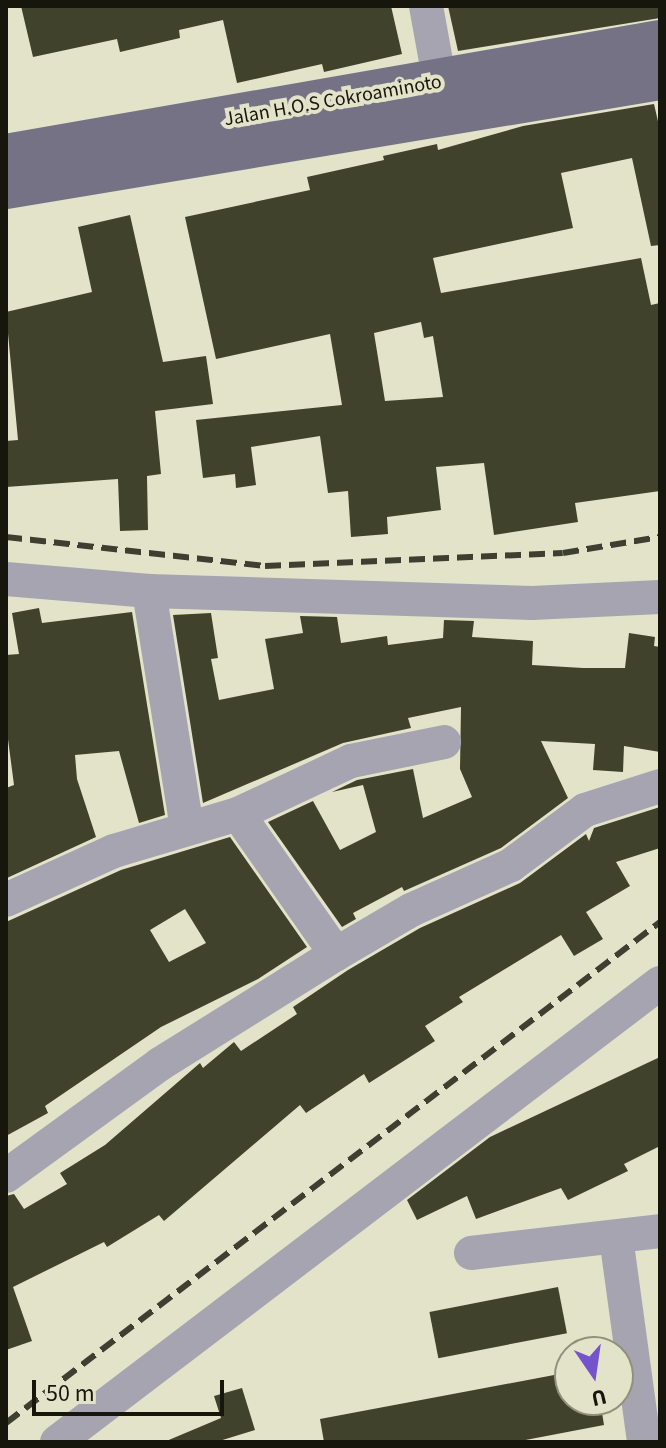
<!DOCTYPE html>
<style>
body{margin:0}
#map{position:relative;width:666px;height:1448px;overflow:hidden;background:#e2e3c8;font-family:"Source Sans 3",sans-serif}
div>[style]{position:absolute}
.building>*{inset:0;background:#41422b;transform-origin:0 0}
.minor>*{height:34px;margin:-17px;padding:0 17px;transform-origin:17px;border-radius:17px;background:#a6a4b0}
.major>*{height:44px;margin:-22px;padding:0 22px;transform-origin:22px;border-radius:22px;background:#757286}
.rail>*{height:6px;margin-top:-3px;transform-origin:0;background:repeating-linear-gradient(90deg,#3f3f31 0 16px,transparent 0 24px)}
span{translate:-50% -50%;white-space:nowrap;text-align:center;line-height:1.15;-webkit-text-stroke:8px #e2e3c8;paint-order:stroke}
.street-label{font-size:20px;color:#16160c}
.frame{position:absolute;inset:0;border:8px solid #16160c;pointer-events:none}
.north{position:absolute;left:554px;top:1336px;width:80px;height:80px;box-sizing:border-box;background:#e2e3c8;border:2px solid #90917d;border-radius:50%;rotate:167deg;font-size:22px;font-weight:700;line-height:32px;text-align:center;color:#16160c}
.north::after{content:'';display:block;margin:auto;width:28px;height:36px;background:#7553cd;clip-path:polygon(50% 0,100% 100%,50% 72%,0 100%)}
.scale{position:absolute;left:32px;top:1380px;width:192px;height:36px;box-sizing:border-box;border:4px solid #16160c;border-top:0;padding-left:10px;font-size:24px;line-height:28px;white-space:nowrap;color:#16160c;-webkit-text-stroke:6px #e2e3c8;paint-order:stroke}
</style>
<div id="map">
<div class="building">
<i style="clip-path:polygon(21px 6px,391px 6px,402px 54px,324px 72px,322px 64px,237px 83px,223px 20px,179px 30px,180px 38px,120px 52px,117px 39px,33px 57px)"></i>
<i style="clip-path:polygon(448px 6px,660px 6px,660px 18px,458px 51px)"></i>
<i style="clip-path:polygon(evenodd,654px 104px,660px 130px,660px 245px,651px 246px,632px 158px,561px 173px,573px 228px,433px 258px,441px 293px,641px 258px,651px 305px,660px 303px,660px 491px,575px 503px,578px 522px,494px 535px,484px 463px,436px 467px,441px 510px,387px 517px,388px 534px,351px 537px,348px 491px,328px 493px,320px 436px,251px 447px,256px 485px,236px 488px,235px 474px,203px 478px,196px 420px,342px 405px,330px 334px,216px 359px,185px 217px,310px 190px,307px 177px,384px 160px,383px 156px,437px 144px,438px 150px,523px 126px,654px 104px,421px 322px,424px 338px,433px 336px,443px 397px,385px 401px,374px 333px,421px 322px)"></i>
<i style="clip-path:polygon(130px 215px,163px 362px,206px 356px,213px 404px,155px 411px,161px 474px,147px 476px,148px 530px,120px 531px,118px 479px,6px 487px,6px 441px,18px 440px,6px 312px,92px 292px,78px 227px)"></i>
<i style="clip-path:polygon(39px 608px,42px 623px,132px 612px,165px 815px,139px 823px,119px 751px,75px 755px,77px 779px,96px 837px,7px 878px,6px 788px,14px 785px,6px 724px,6px 655px,19px 654px,12px 613px)"></i>
<i style="clip-path:polygon(211px 613px,218px 658px,211px 659px,219px 700px,274px 689px,265px 639px,303px 633px,300px 616px,337px 617px,341px 643px,387px 636px,388px 645px,443px 638px,444px 620px,474px 621px,472px 637px,533px 641px,532px 665px,583px 668px,625px 668px,629px 633px,655px 637px,654px 646px,660px 647px,660px 752px,624px 746px,623px 772px,593px 770px,595px 744px,541px 741px,568px 798px,501px 848px,404px 891px,402px 887px,353px 913px,356px 919px,342px 927px,268px 822px,313px 801px,340px 850px,376px 832px,363px 785px,332px 792px,357px 780px,413px 769px,423px 818px,472px 797px,460px 769px,461px 707px,408px 718px,411px 728px,343px 743px,203px 803px,173px 615px)"></i>
<i style="clip-path:polygon(660px 807px,660px 848px,616px 862px,630px 886px,586px 912px,603px 939px,574px 956px,561px 935px,459px 997px,463px 1002px,425px 1026px,435px 1041px,369px 1083px,364px 1074px,306px 1113px,300px 1105px,164px 1221px,159px 1215px,107px 1247px,104px 1242px,13px 1287px,32px 1341px,6px 1350px,6px 1196px,14px 1194px,24px 1209px,67px 1184px,60px 1173px,105px 1145px,200px 1063px,203px 1068px,234px 1042px,241px 1051px,297px 1014px,293px 1007px,348px 970px,420px 928px,520px 883px,586px 834px,589px 841px,594px 828px)"></i>
<i style="clip-path:polygon(evenodd,230px 837px,307px 947px,258px 979px,161px 1027px,45px 1106px,48px 1113px,6px 1136px,6px 922px,121px 870px,230px 837px,185px 909px,206px 943px,169px 962px,150px 930px,185px 909px)"></i>
<i style="clip-path:polygon(660px 1057px,660px 1146px,624px 1164px,628px 1171px,568px 1200px,561px 1188px,476px 1219px,467px 1196px,417px 1220px,407px 1200px,490px 1137px)"></i>
<i style="left:558px;top:1287px;width:47px;height:131px;rotate:79deg"></i>
<i style="clip-path:polygon(570px 1372px,570px 1400px,600px 1400px,604px 1425px,515px 1442px,324px 1442px,320px 1419px)"></i>
<i style="clip-path:polygon(242px 1388px,255px 1430px,216px 1442px,164px 1442px,221px 1418px,214px 1396px)"></i>
</div>
<div class="minor">
<i style="left:426px;top:6px;width:101px;rotate:79.7deg"></i>
<i style="left:6px;top:579px;width:144px;rotate:4.8deg"></i>
<i style="left:149px;top:591px;width:383px;rotate:1.8deg"></i>
<i style="left:532px;top:603px;width:128px;rotate:-2.7deg"></i>
<i style="left:149px;top:591px;width:240px;rotate:80.9deg"></i>
<i style="left:238px;top:814px;width:171px;rotate:55deg"></i>
<i style="left:6px;top:900px;width:119px;rotate:-24.4deg"></i>
<i style="left:114px;top:851px;width:129px;rotate:-16.6deg"></i>
<i style="left:238px;top:814px;width:125px;rotate:-25.1deg"></i>
<i style="left:351px;top:761px;width:95px;rotate:-11.5deg"></i>
<i style="left:6px;top:1176px;width:190px;rotate:-36deg"></i>
<i style="left:160px;top:1064px;width:208px;rotate:-32deg"></i>
<i style="left:336px;top:954px;width:87px;rotate:-30.4deg"></i>
<i style="left:411px;top:910px;width:110px;rotate:-24.2deg"></i>
<i style="left:511px;top:865px;width:92px;rotate:-36.6deg"></i>
<i style="left:585px;top:810px;width:79px;rotate:-17.7deg"></i>
<i style="left:616px;top:1237px;width:207px;rotate:82.2deg"></i>
<i style="left:471px;top:1253px;width:190px;rotate:-6.6deg"></i>
<i style="left:57px;top:1442px;width:758px;rotate:-37.28deg"></i>
</div>
<div class="major">
<i style="left:6px;top:156px;width:664px;rotate:-9.89deg"></i>
<i style="left:6px;top:187px;width:663px;rotate:-9.46deg"></i>
</div>
<div class="rail">
<i style="left:6px;top:537px;width:261px;rotate:6.4deg"></i>
<i style="left:265px;top:566px;width:298px;rotate:-2.5deg"></i>
<i style="left:563px;top:553px;width:98px;rotate:-9.4deg"></i>
<i style="left:6px;top:1423px;width:824px;rotate:-37.45deg"></i>
</div>
<div class="street-label">
<span style="left:333px;top:101px;rotate:-10deg">Jalan H.O.S Cokroaminoto</span>
</div>
<div class="frame"></div>
<div class="north">U</div>
<div class="scale">50 m</div>
</div>
